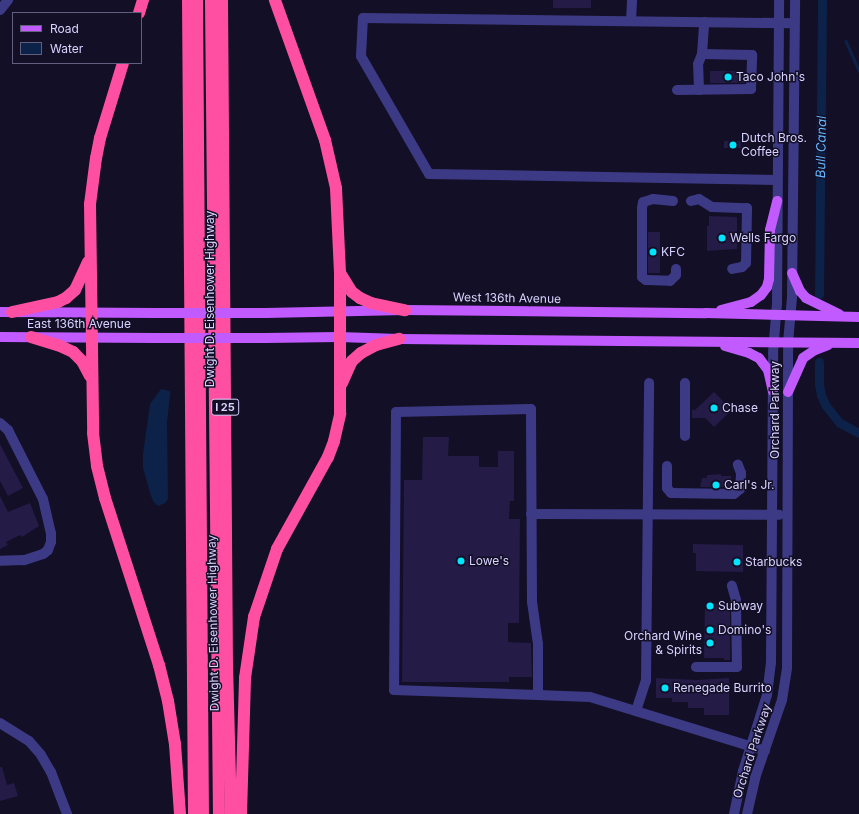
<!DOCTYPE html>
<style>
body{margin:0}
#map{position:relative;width:859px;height:814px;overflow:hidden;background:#130f26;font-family:Inter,sans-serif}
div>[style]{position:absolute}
.water>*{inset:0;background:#0c2248}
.stream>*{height:2.5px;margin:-1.25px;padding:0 1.25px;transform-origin:1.25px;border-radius:1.25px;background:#0c2248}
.canal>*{height:9px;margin:-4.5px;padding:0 4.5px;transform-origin:4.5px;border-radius:4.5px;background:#0c2248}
.building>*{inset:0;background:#241b47;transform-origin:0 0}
.minor>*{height:10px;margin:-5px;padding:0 5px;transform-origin:5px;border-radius:5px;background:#3d3a85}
.major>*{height:10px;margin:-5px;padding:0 5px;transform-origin:5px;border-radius:5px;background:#c25bff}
.highway>*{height:12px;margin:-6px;padding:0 6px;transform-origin:6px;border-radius:6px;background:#ff4fa3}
.major-bridge>*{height:10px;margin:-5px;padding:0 5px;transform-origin:5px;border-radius:5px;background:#c25bff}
.dots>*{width:11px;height:11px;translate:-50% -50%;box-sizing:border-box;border:2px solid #130f26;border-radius:50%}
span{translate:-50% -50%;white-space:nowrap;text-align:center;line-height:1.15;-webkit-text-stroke:3px #130f26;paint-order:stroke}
.shield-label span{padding:1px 3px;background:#130f26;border:1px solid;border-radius:3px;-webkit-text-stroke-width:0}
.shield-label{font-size:11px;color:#d9d4ff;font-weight:700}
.poi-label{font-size:12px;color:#d9d4ff}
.left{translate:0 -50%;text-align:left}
.right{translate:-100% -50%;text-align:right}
.street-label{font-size:12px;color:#d9d4ff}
.water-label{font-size:13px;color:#62b6ff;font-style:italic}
.legend{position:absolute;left:12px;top:12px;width:130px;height:52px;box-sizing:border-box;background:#130f26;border:1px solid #625e7d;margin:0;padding:5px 7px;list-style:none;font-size:12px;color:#d9d4ff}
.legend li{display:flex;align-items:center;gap:8px;height:20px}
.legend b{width:20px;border:1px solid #625e7d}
</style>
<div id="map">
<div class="water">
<i style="clip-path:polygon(161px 389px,170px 391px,170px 396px,167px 422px,168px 499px,165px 503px,158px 506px,153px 501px,150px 493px,143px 468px,143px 454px,150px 404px)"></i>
</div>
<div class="stream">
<i style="left:846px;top:41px;width:32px;rotate:66deg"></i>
</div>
<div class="canal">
<i style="left:819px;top:294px;width:294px;rotate:-89.4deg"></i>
<i style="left:819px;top:362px;width:22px;rotate:90deg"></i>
<i style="left:819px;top:384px;width:11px;rotate:80deg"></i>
<i style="left:821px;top:395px;width:12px;rotate:66deg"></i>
<i style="left:826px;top:406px;width:22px;rotate:51deg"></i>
<i style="left:840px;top:423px;width:21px;rotate:28deg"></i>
</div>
<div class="building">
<i style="left:553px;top:0;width:38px;height:8px"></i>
<i style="left:710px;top:71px;width:35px;height:12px"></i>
<i style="left:724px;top:141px;width:17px;height:7px"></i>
<i style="clip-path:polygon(709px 216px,737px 217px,737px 249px,707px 251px,707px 226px,709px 226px)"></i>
<i style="left:648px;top:232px;width:12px;height:41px"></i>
<i style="clip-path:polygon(714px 392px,732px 410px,714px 427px,705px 418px,692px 418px,692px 410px,695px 410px)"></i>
<i style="clip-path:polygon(423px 437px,449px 437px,448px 456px,479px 456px,479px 467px,498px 467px,498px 451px,514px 451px,514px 501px,510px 501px,509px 519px,520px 519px,519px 623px,508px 623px,508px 642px,531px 643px,532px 677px,509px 677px,509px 682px,402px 682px,404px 480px,422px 480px)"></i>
<i style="clip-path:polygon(0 444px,23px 488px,8px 496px,0 481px)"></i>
<i style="clip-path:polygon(721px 474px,721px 476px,731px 476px,731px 487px,700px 487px,702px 478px,707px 478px,707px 475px)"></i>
<i style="clip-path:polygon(0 496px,8px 512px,30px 503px,39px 526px,22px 537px,20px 535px,6px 542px,8px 545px,0 549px)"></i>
<i style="clip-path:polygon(693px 544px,743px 545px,743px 572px,696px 571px,696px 553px,693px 553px)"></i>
<i style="clip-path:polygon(705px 603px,730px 604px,730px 660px,724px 660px,724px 658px,704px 658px)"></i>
<i style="clip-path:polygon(656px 678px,697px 680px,729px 678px,729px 715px,704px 715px,704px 708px,688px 708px,688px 702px,672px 702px,672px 698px,656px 698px)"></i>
<i style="clip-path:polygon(0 767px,2px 767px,7px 785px,14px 783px,18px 796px,0 801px)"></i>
</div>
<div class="minor">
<i style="left:0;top:10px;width:13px;rotate:-51deg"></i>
<i style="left:631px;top:21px;width:21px;rotate:-87deg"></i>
<i style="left:677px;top:90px;width:74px;rotate:-0.8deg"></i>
<i style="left:751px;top:89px;width:34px;rotate:-88deg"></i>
<i style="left:752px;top:55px;width:50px;rotate:-178.9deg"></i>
<i style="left:702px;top:54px;width:32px;rotate:-86deg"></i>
<i style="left:699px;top:90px;width:26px;rotate:-92deg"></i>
<i style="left:698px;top:64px;width:11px;rotate:-68deg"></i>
<i style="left:777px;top:180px;width:348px;rotate:-179deg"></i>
<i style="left:429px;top:174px;width:136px;rotate:-120deg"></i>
<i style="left:361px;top:56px;width:38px;rotate:-87deg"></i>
<i style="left:363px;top:18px;width:431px;rotate:0.7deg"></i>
<i style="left:673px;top:201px;width:20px;rotate:-174deg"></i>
<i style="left:653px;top:199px;width:10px;rotate:163deg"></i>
<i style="left:643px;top:202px;width:6px;rotate:99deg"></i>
<i style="left:642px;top:208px;width:69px;rotate:90deg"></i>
<i style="left:642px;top:277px;width:5px;rotate:37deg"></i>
<i style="left:646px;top:280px;width:24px;rotate:2deg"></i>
<i style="left:670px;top:281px;width:8px;rotate:-45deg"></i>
<i style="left:676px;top:275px;width:6px;rotate:-90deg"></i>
<i style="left:691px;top:201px;width:8px;rotate:-14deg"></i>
<i style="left:699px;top:199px;width:15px;rotate:32deg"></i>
<i style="left:712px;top:207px;width:35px;rotate:2deg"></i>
<i style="left:747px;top:208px;width:55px;rotate:91deg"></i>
<i style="left:746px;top:263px;width:6px;rotate:135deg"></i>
<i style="left:742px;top:267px;width:10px;rotate:169deg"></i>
<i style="left:0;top:423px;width:11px;rotate:41deg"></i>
<i style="left:8px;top:430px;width:77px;rotate:63.1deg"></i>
<i style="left:43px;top:499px;width:35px;rotate:77deg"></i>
<i style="left:51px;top:533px;width:9px;rotate:90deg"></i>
<i style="left:51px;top:542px;width:9px;rotate:111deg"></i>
<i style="left:48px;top:550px;width:6px;rotate:141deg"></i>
<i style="left:43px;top:554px;width:20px;rotate:162deg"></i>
<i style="left:24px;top:560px;width:24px;rotate:178deg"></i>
<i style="left:685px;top:436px;width:53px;rotate:-90deg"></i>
<i style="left:667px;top:466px;width:22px;rotate:90deg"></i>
<i style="left:667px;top:488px;width:6px;rotate:51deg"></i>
<i style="left:671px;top:493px;width:63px;rotate:0.9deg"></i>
<i style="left:734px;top:494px;width:8px;rotate:-40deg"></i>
<i style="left:740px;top:489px;width:16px;rotate:-86deg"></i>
<i style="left:741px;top:473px;width:9px;rotate:-111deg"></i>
<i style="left:531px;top:514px;width:248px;rotate:0.2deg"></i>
<i style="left:696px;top:667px;width:41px"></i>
<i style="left:737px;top:667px;width:67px;rotate:-90.9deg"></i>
<i style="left:736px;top:600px;width:15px;rotate:-106deg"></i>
<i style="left:538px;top:695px;width:51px;rotate:-90deg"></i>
<i style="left:538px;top:644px;width:42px;rotate:-98.1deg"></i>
<i style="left:532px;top:602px;width:193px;rotate:-90.3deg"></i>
<i style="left:531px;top:409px;width:135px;rotate:178.7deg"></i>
<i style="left:396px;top:412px;width:278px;rotate:90.4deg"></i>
<i style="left:394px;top:690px;width:144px;rotate:2deg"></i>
<i style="left:538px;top:695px;width:52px;rotate:2.2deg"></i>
<i style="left:590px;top:697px;width:183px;rotate:17.1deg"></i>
<i style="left:636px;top:711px;width:32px;rotate:-72deg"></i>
<i style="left:646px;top:681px;width:298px;rotate:-89.4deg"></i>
<i style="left:0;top:723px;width:34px;rotate:32deg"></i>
<i style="left:29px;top:741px;width:18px;rotate:49deg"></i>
<i style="left:41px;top:755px;width:20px;rotate:60deg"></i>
<i style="left:51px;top:772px;width:45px;rotate:69.1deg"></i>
<i style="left:734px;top:814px;width:44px;rotate:-78.2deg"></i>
<i style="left:743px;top:771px;width:80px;rotate:-72.5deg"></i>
<i style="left:767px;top:695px;width:32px;rotate:-83deg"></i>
<i style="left:771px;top:663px;width:310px;rotate:-89.6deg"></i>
<i style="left:773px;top:353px;width:50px;rotate:-85.4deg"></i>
<i style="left:777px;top:303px;width:303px;rotate:-89.6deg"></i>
<i style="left:747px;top:814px;width:37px;rotate:-77deg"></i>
<i style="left:755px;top:778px;width:83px;rotate:-70.9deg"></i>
<i style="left:782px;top:700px;width:33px;rotate:-81deg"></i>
<i style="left:787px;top:667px;width:324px;rotate:-89.8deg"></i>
<i style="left:788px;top:343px;width:46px;rotate:-85deg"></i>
<i style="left:792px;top:297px;width:297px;rotate:-89.4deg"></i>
</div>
<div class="major">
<i style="left:792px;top:273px;width:20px;rotate:66deg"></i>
<i style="left:800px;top:291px;width:9px;rotate:49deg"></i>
<i style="left:806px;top:298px;width:37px;rotate:26deg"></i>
<i style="left:721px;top:310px;width:31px;rotate:-15deg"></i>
<i style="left:751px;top:302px;width:12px;rotate:-35deg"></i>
<i style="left:761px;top:295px;width:10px;rotate:-53deg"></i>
<i style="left:767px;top:287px;width:8px;rotate:-76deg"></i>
<i style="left:769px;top:279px;width:49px;rotate:-88.8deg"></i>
<i style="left:770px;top:230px;width:30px;rotate:-76deg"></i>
<i style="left:0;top:312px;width:156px;rotate:0.4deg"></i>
<i style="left:266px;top:313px;width:139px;rotate:-1.2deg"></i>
<i style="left:405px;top:310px;width:301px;rotate:0.6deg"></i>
<i style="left:706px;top:313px;width:153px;rotate:1.5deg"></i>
<i style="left:0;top:337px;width:157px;rotate:0.4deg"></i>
<i style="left:265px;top:338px;width:74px;rotate:-0.8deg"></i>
<i style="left:339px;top:337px;width:60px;rotate:1.9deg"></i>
<i style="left:399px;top:339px;width:460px;rotate:0.5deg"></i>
<i style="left:725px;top:346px;width:25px;rotate:16deg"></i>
<i style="left:749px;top:353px;width:11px;rotate:27deg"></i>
<i style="left:759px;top:358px;width:15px;rotate:53deg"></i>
<i style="left:768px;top:370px;width:22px;rotate:77deg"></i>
<i style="left:788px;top:392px;width:37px;rotate:-66deg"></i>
<i style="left:803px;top:358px;width:14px;rotate:-34deg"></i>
<i style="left:815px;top:350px;width:14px;rotate:-21deg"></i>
</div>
<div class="highway">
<i style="left:188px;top:0;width:814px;rotate:89.58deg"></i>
<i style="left:197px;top:0;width:814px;rotate:89.58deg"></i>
<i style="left:211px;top:0;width:814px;rotate:89.44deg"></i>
<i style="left:222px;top:0;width:664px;rotate:89.57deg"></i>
<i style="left:227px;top:664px;width:150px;rotate:88.5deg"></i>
<i style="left:139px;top:13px;width:14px;rotate:-73deg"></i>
<i style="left:123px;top:63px;width:78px;rotate:107deg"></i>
<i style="left:100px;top:138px;width:20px;rotate:101deg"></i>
<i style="left:96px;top:158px;width:46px;rotate:97.4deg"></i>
<i style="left:90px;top:204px;width:229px;rotate:89.2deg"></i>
<i style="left:93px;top:433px;width:33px;rotate:83deg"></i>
<i style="left:97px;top:466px;width:33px;rotate:76deg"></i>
<i style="left:105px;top:498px;width:176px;rotate:72.1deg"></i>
<i style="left:159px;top:665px;width:37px;rotate:76deg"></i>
<i style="left:168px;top:701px;width:44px;rotate:80.8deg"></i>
<i style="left:175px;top:744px;width:70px;rotate:85.9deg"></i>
<i style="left:340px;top:273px;width:22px;rotate:58deg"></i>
<i style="left:352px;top:292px;width:10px;rotate:37deg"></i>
<i style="left:360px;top:298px;width:12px;rotate:24deg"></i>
<i style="left:371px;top:303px;width:35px;rotate:12deg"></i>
<i style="left:12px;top:312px;width:47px;rotate:-12.3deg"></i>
<i style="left:58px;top:302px;width:9px;rotate:-27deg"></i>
<i style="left:66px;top:298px;width:12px;rotate:-42deg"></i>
<i style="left:75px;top:290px;width:31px;rotate:-65deg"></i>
<i style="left:31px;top:337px;width:28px;rotate:17deg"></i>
<i style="left:58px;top:345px;width:17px;rotate:25deg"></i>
<i style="left:73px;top:352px;width:13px;rotate:45deg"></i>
<i style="left:82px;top:361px;width:17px;rotate:62deg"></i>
<i style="left:342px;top:383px;width:24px;rotate:-66deg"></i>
<i style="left:352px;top:361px;width:12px;rotate:-42deg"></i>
<i style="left:361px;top:353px;width:17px;rotate:-28deg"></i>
<i style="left:376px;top:345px;width:24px;rotate:-15deg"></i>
<i style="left:241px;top:814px;width:136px;rotate:-88.3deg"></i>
<i style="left:245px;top:678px;width:62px;rotate:-81.6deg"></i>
<i style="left:254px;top:617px;width:72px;rotate:-71.3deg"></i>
<i style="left:277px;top:549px;width:105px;rotate:-61deg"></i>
<i style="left:328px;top:457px;width:17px;rotate:-69deg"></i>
<i style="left:334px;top:441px;width:28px;rotate:-77deg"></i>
<i style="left:340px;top:414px;width:141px;rotate:-90deg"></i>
<i style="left:340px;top:273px;width:85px;rotate:-92.7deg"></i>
<i style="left:336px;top:188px;width:49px;rotate:-102.9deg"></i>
<i style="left:325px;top:140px;width:149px;rotate:-109.7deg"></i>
</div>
<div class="major-bridge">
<i style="left:156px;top:313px;width:110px"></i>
<i style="left:157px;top:338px;width:108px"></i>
</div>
<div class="dots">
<i style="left:728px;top:77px;background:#00e5ff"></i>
<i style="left:733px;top:145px;background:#00e5ff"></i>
<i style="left:722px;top:238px;background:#00e5ff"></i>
<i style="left:653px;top:252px;background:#00e5ff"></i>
<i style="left:714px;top:408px;background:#00e5ff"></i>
<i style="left:716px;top:485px;background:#00e5ff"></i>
<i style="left:461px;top:561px;background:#00e5ff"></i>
<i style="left:737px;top:562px;background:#00e5ff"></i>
<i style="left:710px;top:606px;background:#00e5ff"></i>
<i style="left:710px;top:630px;background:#00e5ff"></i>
<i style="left:710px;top:643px;background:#00e5ff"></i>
<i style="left:665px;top:688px;background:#00e5ff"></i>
</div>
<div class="shield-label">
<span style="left:225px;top:407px">I 25</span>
</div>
<div class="poi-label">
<span class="left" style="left:736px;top:77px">Taco John's</span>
<span class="left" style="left:741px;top:145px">Dutch Bros.<br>Coffee</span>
<span class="left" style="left:730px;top:238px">Wells Fargo</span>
<span class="left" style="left:661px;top:252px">KFC</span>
<span class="left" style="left:722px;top:408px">Chase</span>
<span class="left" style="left:724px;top:485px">Carl's Jr.</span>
<span class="left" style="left:469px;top:561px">Lowe's</span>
<span class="left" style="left:745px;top:562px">Starbucks</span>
<span class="left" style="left:718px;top:606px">Subway</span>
<span class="left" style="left:718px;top:630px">Domino's</span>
<span class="right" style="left:702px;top:643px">Orchard Wine<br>&amp; Spirits</span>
<span class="left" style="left:673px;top:688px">Renegade Burrito</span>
</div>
<div class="street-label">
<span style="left:507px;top:298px;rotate:1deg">West 136th Avenue</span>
<span style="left:210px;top:299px;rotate:-90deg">Dwight D. Eisenhower Highway</span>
<span style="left:79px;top:324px">East 136th Avenue</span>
<span style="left:775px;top:410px;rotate:-90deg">Orchard Parkway</span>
<span style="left:213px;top:623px;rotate:-91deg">Dwight D. Eisenhower Highway</span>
<span style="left:752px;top:751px;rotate:-72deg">Orchard Parkway</span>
</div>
<div class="water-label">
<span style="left:821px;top:147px;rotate:-89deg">Bull Canal</span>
</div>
<ul class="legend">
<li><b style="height:5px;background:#c25bff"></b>Road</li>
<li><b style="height:11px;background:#0c2248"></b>Water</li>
</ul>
</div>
